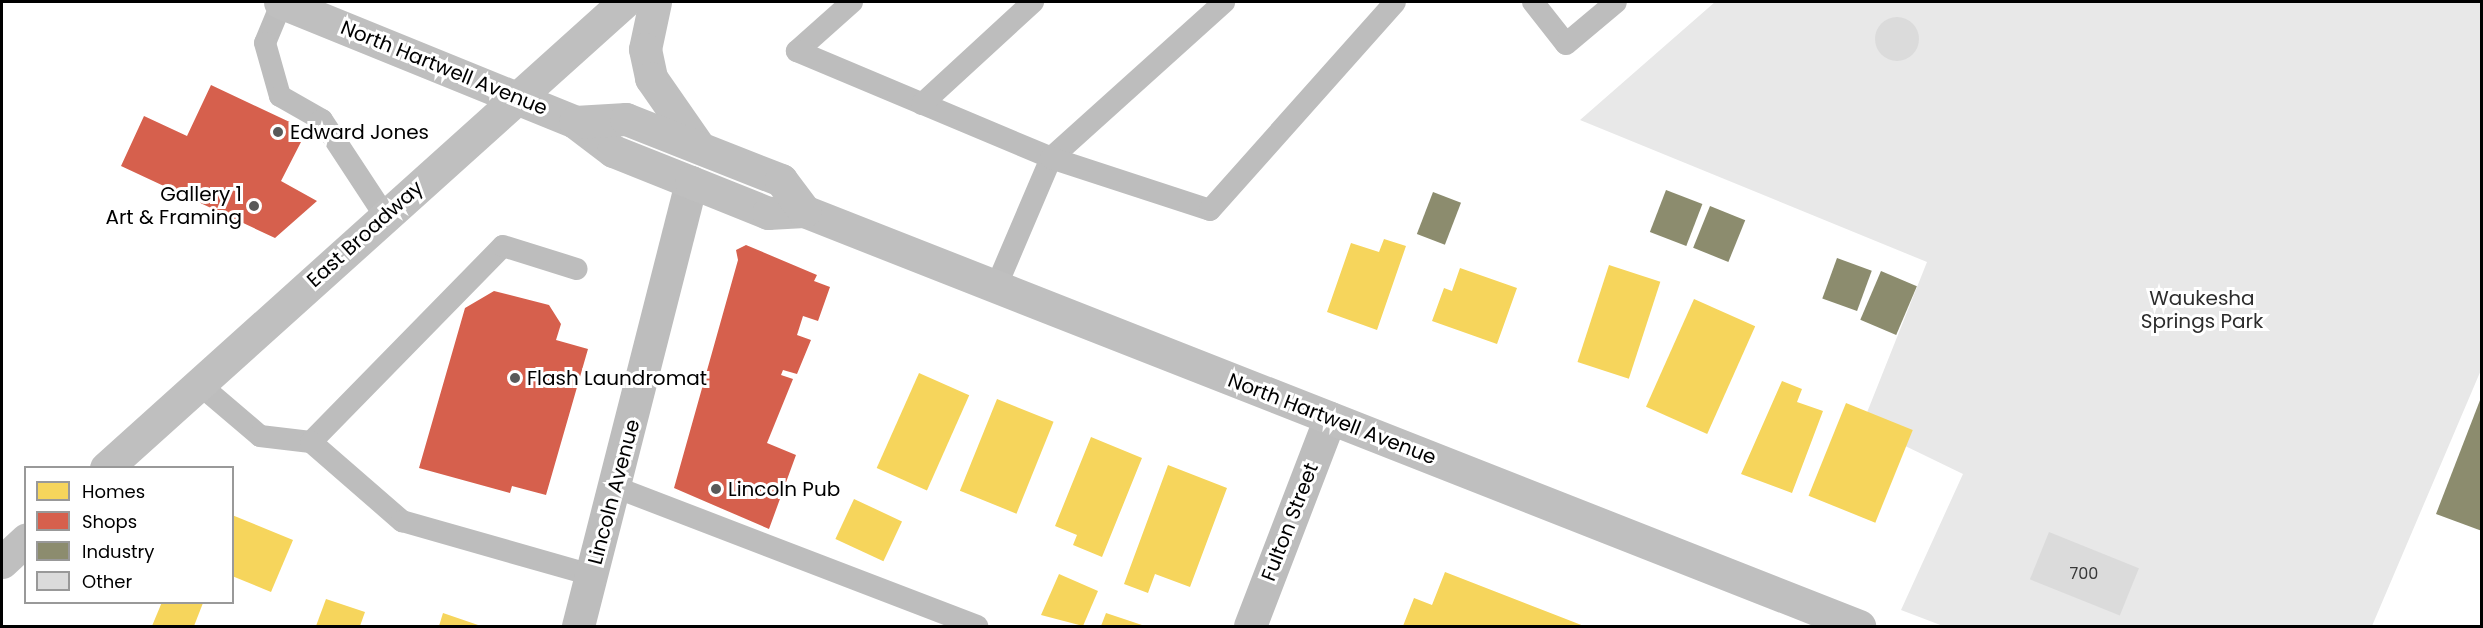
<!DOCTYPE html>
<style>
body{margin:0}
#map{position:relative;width:2483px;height:628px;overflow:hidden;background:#fff;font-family:Poppins,sans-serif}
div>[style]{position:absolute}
.green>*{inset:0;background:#e8e8e8}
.homes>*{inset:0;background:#f6d55c;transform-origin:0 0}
.shops>*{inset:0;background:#d6604d}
.industry>*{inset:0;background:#8c8c6e;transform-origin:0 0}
.building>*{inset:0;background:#dbdbdb;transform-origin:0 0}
.round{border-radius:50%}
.lane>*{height:22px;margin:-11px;padding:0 11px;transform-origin:11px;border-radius:11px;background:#bdbdbd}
.street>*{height:33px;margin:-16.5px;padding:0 16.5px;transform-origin:16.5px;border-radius:16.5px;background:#bdbdbd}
.secondary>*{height:33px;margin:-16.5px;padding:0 16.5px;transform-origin:16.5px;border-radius:16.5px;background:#bfbfbf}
.dots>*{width:16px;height:16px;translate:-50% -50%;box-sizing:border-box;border:3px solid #fff;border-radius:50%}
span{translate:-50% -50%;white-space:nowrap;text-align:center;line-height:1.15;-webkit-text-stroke:6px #fff;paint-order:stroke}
.number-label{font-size:16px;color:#373737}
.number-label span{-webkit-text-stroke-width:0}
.street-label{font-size:20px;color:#000}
.poi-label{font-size:20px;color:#000}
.left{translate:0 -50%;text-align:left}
.right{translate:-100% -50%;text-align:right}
.park-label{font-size:20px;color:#2c2c2c}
.frame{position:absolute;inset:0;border:3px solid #000;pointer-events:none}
.legend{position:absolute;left:24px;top:466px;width:210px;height:138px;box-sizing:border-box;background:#fff;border:2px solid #999;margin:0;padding:8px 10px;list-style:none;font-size:18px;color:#000}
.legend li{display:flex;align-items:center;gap:12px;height:30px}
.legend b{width:30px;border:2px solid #999}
</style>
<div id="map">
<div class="green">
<i style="clip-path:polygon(1715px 2px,2481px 2px,2481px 370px,2372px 626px,1943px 626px,1901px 610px,1963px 474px,1862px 425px,1927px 262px,1580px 120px)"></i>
</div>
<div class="homes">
<i style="clip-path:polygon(1384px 239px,1406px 246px,1377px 330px,1327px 312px,1351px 243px,1379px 252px)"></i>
<i style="left:1609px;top:265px;width:54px;height:102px;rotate:18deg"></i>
<i style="clip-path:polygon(1460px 268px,1517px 288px,1497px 344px,1432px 321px,1444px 288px,1452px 291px)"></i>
<i style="left:1694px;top:299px;width:67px;height:118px;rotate:24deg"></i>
<i style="left:919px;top:373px;width:55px;height:104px;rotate:24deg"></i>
<i style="clip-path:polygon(1782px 381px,1802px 389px,1797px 402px,1823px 411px,1792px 493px,1741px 474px)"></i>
<i style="left:997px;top:399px;width:61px;height:99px;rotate:22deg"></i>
<i style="left:1846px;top:403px;width:72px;height:100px;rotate:22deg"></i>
<i style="clip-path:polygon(1091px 437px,1142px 458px,1102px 557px,1073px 545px,1077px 535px,1055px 526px)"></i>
<i style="clip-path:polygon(1168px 465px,1227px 488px,1190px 587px,1155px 574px,1148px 593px,1124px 584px)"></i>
<i style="left:854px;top:499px;width:53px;height:44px;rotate:25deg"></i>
<i style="clip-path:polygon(232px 515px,293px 540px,271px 592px,232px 576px)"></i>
<i style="clip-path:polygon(1445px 572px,1584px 626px,1403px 626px,1414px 598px,1432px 605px)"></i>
<i style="clip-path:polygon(1059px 574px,1098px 591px,1083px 626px,1041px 615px)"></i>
<i style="clip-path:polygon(326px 599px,365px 612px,360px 626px,316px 626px)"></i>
<i style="clip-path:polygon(162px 602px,201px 602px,203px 603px,194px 626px,152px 626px)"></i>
<i style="clip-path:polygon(443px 613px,481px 626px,439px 626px)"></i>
<i style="clip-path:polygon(1106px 613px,1145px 626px,1101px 626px)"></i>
</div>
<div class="shops">
<i style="clip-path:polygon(211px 85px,296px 125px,301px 142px,281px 181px,317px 201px,275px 238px,121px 166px,144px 116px,187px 136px)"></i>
<i style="clip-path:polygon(746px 245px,817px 275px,814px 281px,830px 287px,818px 321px,803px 316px,797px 335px,811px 340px,797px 374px,783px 370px,781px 375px,793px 379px,767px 443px,796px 455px,769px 529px,674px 488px,738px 260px,736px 250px)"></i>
<i style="clip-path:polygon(494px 291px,549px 305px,561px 324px,556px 340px,588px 349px,546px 495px,512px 486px,510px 493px,419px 468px,465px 308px)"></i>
</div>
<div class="industry">
<i style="left:1666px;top:190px;width:39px;height:45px;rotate:21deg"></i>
<i style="left:1433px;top:192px;width:30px;height:45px;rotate:21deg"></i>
<i style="left:1710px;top:206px;width:38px;height:45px;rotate:22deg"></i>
<i style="left:1837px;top:258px;width:37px;height:43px;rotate:20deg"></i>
<i style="left:1881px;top:271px;width:39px;height:53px;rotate:23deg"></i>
<i style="clip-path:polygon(2482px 395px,2482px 531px,2436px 514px)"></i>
</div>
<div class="building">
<i class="round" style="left:1875px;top:17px;width:44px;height:44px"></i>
<i style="left:2049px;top:532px;width:97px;height:51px;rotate:22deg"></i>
</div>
<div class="lane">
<i style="left:282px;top:2px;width:44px;rotate:112.5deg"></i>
<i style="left:265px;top:43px;width:55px;rotate:74.2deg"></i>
<i style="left:280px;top:96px;width:48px;rotate:29.7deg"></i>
<i style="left:322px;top:120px;width:115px;rotate:56.7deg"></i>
<i style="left:852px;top:2px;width:74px;rotate:138.3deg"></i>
<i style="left:797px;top:51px;width:276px;rotate:22.8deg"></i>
<i style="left:1051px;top:158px;width:233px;rotate:-42deg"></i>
<i style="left:1533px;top:2px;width:53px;rotate:51.8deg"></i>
<i style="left:1566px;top:44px;width:65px;rotate:-40deg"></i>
<i style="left:922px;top:104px;width:151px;rotate:-42.6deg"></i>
<i style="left:996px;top:287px;width:140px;rotate:-66.9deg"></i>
<i style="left:1051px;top:158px;width:167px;rotate:18.1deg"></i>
<i style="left:1210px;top:210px;width:278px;rotate:-48.3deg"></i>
<i style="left:199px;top:384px;width:80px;rotate:40.4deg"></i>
<i style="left:260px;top:436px;width:51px;rotate:6.7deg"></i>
<i style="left:311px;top:442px;width:274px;rotate:-45.6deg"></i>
<i style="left:503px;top:246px;width:77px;rotate:17.3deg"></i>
<i style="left:311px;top:442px;width:121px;rotate:41deg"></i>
<i style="left:402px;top:521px;width:198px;rotate:15.9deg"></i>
<i style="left:615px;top:487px;width:388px;rotate:21deg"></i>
</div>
<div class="street">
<i style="left:578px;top:626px;width:458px;rotate:-75.7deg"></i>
<i style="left:1250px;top:626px;width:223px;rotate:-69deg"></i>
</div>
<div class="secondary">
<i style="left:280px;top:2px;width:318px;rotate:22.1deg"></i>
<i style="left:575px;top:122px;width:48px;rotate:37.3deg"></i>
<i style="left:613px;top:151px;width:84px;rotate:21.7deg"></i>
<i style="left:691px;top:182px;width:83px;rotate:21.9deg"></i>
<i style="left:768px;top:213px;width:36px;rotate:-3deg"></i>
<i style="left:804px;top:211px;width:1134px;rotate:21.47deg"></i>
<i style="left:655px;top:2px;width:48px;rotate:102deg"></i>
<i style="left:645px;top:49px;width:30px;rotate:78deg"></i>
<i style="left:651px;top:78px;width:84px;rotate:55.2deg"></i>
<i style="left:575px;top:122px;width:51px;rotate:-3.4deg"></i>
<i style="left:626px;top:119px;width:167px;rotate:21.5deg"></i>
<i style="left:781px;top:180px;width:39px;rotate:53deg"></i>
<i style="left:106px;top:468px;width:697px;rotate:-41.97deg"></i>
<i style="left:2px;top:562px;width:33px;rotate:-43deg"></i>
</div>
<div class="dots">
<i style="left:278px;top:132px;background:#595959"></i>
<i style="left:254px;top:206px;background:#595959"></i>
<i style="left:515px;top:378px;background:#595959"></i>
<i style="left:716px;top:489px;background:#595959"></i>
</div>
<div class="number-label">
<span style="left:2084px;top:574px">700</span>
</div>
<div class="street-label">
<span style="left:444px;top:68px;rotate:22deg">North Hartwell Avenue</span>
<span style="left:365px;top:234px;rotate:-42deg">East Broadway</span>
<span style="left:1332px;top:419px;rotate:21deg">North Hartwell Avenue</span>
<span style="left:614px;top:492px;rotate:-75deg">Lincoln Avenue</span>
<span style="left:1290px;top:522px;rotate:-69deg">Fulton Street</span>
</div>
<div class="poi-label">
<span class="left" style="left:290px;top:132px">Edward Jones</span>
<span class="right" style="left:242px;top:206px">Gallery 1<br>Art &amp; Framing</span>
<span class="left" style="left:527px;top:378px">Flash Laundromat</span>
<span class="left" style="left:728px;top:489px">Lincoln Pub</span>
</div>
<div class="park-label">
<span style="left:2202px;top:310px">Waukesha<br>Springs Park</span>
</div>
<div class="frame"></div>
<ul class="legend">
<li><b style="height:16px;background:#f6d55c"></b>Homes</li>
<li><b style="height:16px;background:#d6604d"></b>Shops</li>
<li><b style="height:16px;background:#8c8c6e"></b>Industry</li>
<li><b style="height:16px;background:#dbdbdb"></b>Other</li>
</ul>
</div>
